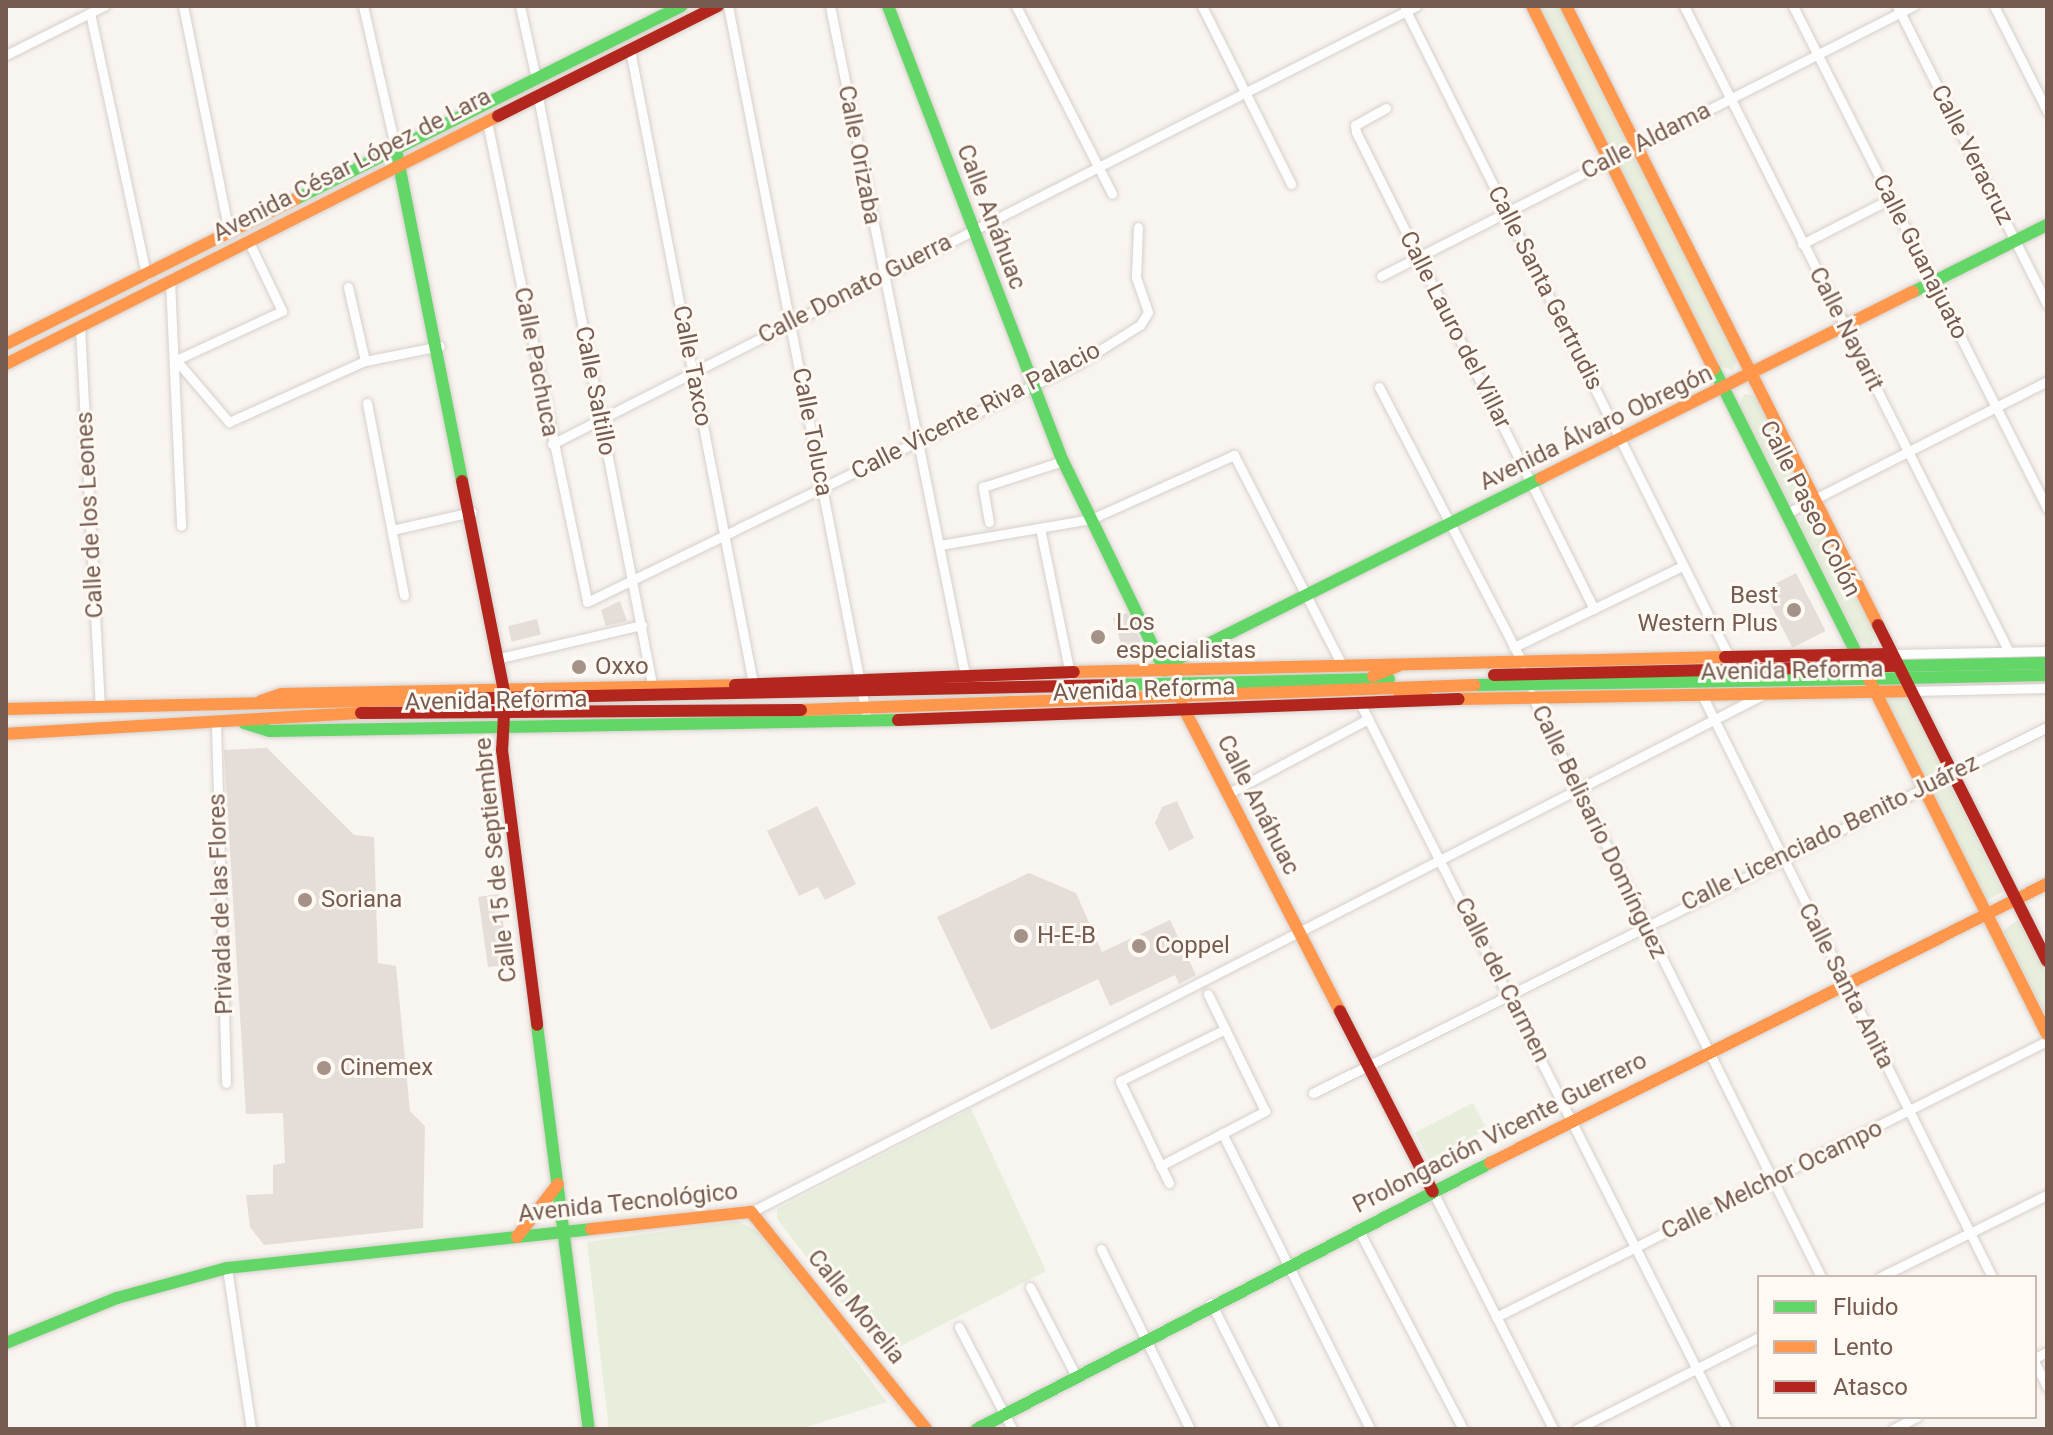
<!DOCTYPE html>
<meta charset="utf-8">
<style>
body{margin:0}
#map{position:relative;width:2053px;height:1435px;overflow:hidden;background:#f8f4f0;font-family:Roboto,sans-serif}
div>[style]{position:absolute}
.green>*{inset:0;background:#e7eedc;transform-origin:0 0}
.building>*{inset:0;background:#e5ddd7;transform-origin:0 0}
.roads{filter:drop-shadow(0 0 2px #d6d0cb) drop-shadow(0 0 2px #d6d0cb)}
.street>*{height:9px;margin:-4.5px;padding:0 4.5px;transform-origin:4.5px;border-radius:4.5px;background:#fefdfd}
.fast>*{height:12px;margin:-6px;padding:0 6px;transform-origin:6px;border-radius:6px;background:#63d668}
.slow>*{height:12px;margin:-6px;padding:0 6px;transform-origin:6px;border-radius:6px;background:#ff974d}
.jam>*{height:12px;margin:-6px;padding:0 6px;transform-origin:6px;border-radius:6px;background:#b3261e}
.dots>*{width:22px;height:22px;translate:-50% -50%;box-sizing:border-box;border:4px solid #fef9f3;border-radius:50%}
span{translate:-50% -50%;white-space:nowrap;text-align:center;line-height:1.15;-webkit-text-stroke:6px #fef9f3;paint-order:stroke}
.street-label{font-size:24px;color:#765c50}
.poi-label{font-size:24px;color:#765c50}
.right{translate:-100% -50%;text-align:right}
.left{translate:0 -50%;text-align:left}
.frame{position:absolute;inset:0;border:8px solid #765c50;pointer-events:none}
.legend{position:absolute;left:1757px;top:1275px;width:280px;height:144px;box-sizing:border-box;background:#fef9f3;border:2px solid #c8bab2;margin:0;padding:10px 14px;list-style:none;font-size:24px;color:#765c50}
.legend li{display:flex;align-items:center;gap:16px;height:40px}
.legend b{width:40px;border:2px solid #c8bab2}
</style>
<div id="map">
<div class="green">
<i style="clip-path:polygon(1535px 6px,1560px 6px,1627px 142px,1609px 151px)"></i>
<i style="clip-path:polygon(1634px 156px,1738px 357px,1733px 370px,1720px 366px,1616px 166px)"></i>
<i style="clip-path:polygon(1744px 394px,1757px 396px,1805px 493px,1787px 503px,1739px 406px)"></i>
<i style="clip-path:polygon(1804px 515px,1816px 515px,1877px 635px,1871px 646px,1859px 642px,1800px 524px)"></i>
<i style="clip-path:polygon(1908px 698px,2003px 892px,1985px 901px,1882px 699px)"></i>
<i style="clip-path:polygon(2018px 920px,2047px 974px,2047px 1019px,2003px 931px)"></i>
<i style="left:1473px;top:1103px;width:30px;height:65px;rotate:63deg"></i>
<i style="clip-path:polygon(971px 1109px,1046px 1271px,883px 1355px,777px 1219px,777px 1209px)"></i>
<i style="clip-path:polygon(738px 1221px,759px 1232px,887px 1402px,800px 1429px,609px 1429px,587px 1242px)"></i>
</div>
<div class="building">
<i style="left:1796px;top:573px;width:65px;height:37px;rotate:63deg"></i>
<i style="clip-path:polygon(620px 601px,627px 621px,606px 626px,601px 610px)"></i>
<i style="clip-path:polygon(1127px 613px,1147px 655px,1138px 659px,1126px 660px,1113px 618px)"></i>
<i style="left:537px;top:619px;width:16px;height:30px;rotate:76deg"></i>
<i style="clip-path:polygon(267px 748px,354px 835px,374px 837px,378px 963px,396px 966px,410px 1111px,425px 1126px,423px 1228px,264px 1245px,250px 1227px,246px 1195px,273px 1194px,273px 1165px,285px 1163px,283px 1113px,246px 1114px,224px 750px)"></i>
<i style="clip-path:polygon(1177px 801px,1194px 838px,1169px 851px,1155px 823px,1162px 807px)"></i>
<i style="clip-path:polygon(817px 806px,856px 884px,825px 900px,818px 887px,799px 896px,767px 831px)"></i>
<i style="clip-path:polygon(1029px 873px,1076px 893px,1102px 952px,1170px 920px,1196px 975px,1179px 984px,1175px 975px,1110px 1006px,1098px 979px,991px 1030px,937px 917px)"></i>
<i style="left:499px;top:894px;width:71px;height:21px;rotate:82deg"></i>
</div>
<div class="roads">
<div class="street">
<i style="left:183px;top:6px;width:232px;rotate:78.5deg"></i>
<i style="left:363px;top:6px;width:148px;rotate:77.1deg"></i>
<i style="left:520px;top:6px;width:75px;rotate:77.6deg"></i>
<i style="left:728px;top:6px;width:720px;rotate:78.96deg"></i>
<i style="left:830px;top:6px;width:688px;rotate:78.59deg"></i>
<i style="left:1016px;top:6px;width:211px;rotate:62.9deg"></i>
<i style="left:1202px;top:6px;width:199px;rotate:63.4deg"></i>
<i style="left:1684px;top:6px;width:723px;rotate:63.29deg"></i>
<i style="left:1793px;top:6px;width:563px;rotate:63.16deg"></i>
<i style="left:1897px;top:6px;width:334px;rotate:63.3deg"></i>
<i style="left:1994px;top:6px;width:118px;rotate:63.2deg"></i>
<i style="left:1405px;top:9px;width:724px;rotate:63.43deg"></i>
<i style="left:90px;top:13px;width:268px;rotate:77.9deg"></i>
<i style="left:630px;top:50px;width:645px;rotate:79deg"></i>
<i style="left:6px;top:55px;width:110px;rotate:-26.6deg"></i>
<i style="left:538px;top:97px;width:598px;rotate:79.01deg"></i>
<i style="left:1386px;top:108px;width:35px;rotate:151deg"></i>
<i style="left:1355px;top:125px;width:7px;rotate:82deg"></i>
<i style="left:1356px;top:132px;width:533px;rotate:63.48deg"></i>
<i style="left:487px;top:122px;width:490px;rotate:78.2deg"></i>
<i style="left:587px;top:602px;width:549px;rotate:-25.91deg"></i>
<i style="left:1081px;top:362px;width:70px;rotate:-32.1deg"></i>
<i style="left:1140px;top:325px;width:15px;rotate:-58deg"></i>
<i style="left:1148px;top:312px;width:37px;rotate:-109deg"></i>
<i style="left:1136px;top:277px;width:50px;rotate:-87.7deg"></i>
<i style="left:1802px;top:244px;width:99px;rotate:-27.1deg"></i>
<i style="left:1381px;top:276px;width:597px;rotate:-26.91deg"></i>
<i style="left:170px;top:281px;width:245px;rotate:87.4deg"></i>
<i style="left:348px;top:287px;width:76px;rotate:77.1deg"></i>
<i style="left:80px;top:327px;width:377px;rotate:87deg"></i>
<i style="left:176px;top:360px;width:82px;rotate:49.5deg"></i>
<i style="left:229px;top:422px;width:149px;rotate:-24.2deg"></i>
<i style="left:365px;top:361px;width:76px;rotate:-11.3deg"></i>
<i style="left:176px;top:360px;width:117px;rotate:-24.8deg"></i>
<i style="left:282px;top:311px;width:76px;rotate:-115.6deg"></i>
<i style="left:1379px;top:387px;width:312px;rotate:62.5deg"></i>
<i style="left:367px;top:403px;width:196px;rotate:79.1deg"></i>
<i style="left:552px;top:444px;width:969px;rotate:-26.88deg"></i>
<i style="left:1787px;top:513px;width:292px;rotate:-26.9deg"></i>
<i style="left:989px;top:522px;width:36px;rotate:-100deg"></i>
<i style="left:983px;top:487px;width:84px;rotate:-18deg"></i>
<i style="left:1040px;top:528px;width:149px;rotate:78.4deg"></i>
<i style="left:392px;top:530px;width:82px;rotate:-12.7deg"></i>
<i style="left:940px;top:545px;width:153px;rotate:-9.8deg"></i>
<i style="left:1091px;top:519px;width:157px;rotate:-24.1deg"></i>
<i style="left:1234px;top:455px;width:236px;rotate:62.8deg"></i>
<i style="left:1514px;top:647px;width:187px;rotate:-25.7deg"></i>
<i style="left:1892px;top:654px;width:155px;rotate:-1.1deg"></i>
<i style="left:500px;top:658px;width:146px;rotate:-13.1deg"></i>
<i style="left:1911px;top:691px;width:136px;rotate:-1.3deg"></i>
<i style="left:1531px;top:694px;width:651px;rotate:63.55deg"></i>
<i style="left:1702px;top:695px;width:650px;rotate:63.51deg"></i>
<i style="left:1361px;top:705px;width:811px;rotate:63.18deg"></i>
<i style="left:216px;top:724px;width:359px;rotate:88.4deg"></i>
<i style="left:1227px;top:794px;width:160px;rotate:-28deg"></i>
<i style="left:1313px;top:1093px;width:820px;rotate:-26.5deg"></i>
<i style="left:1222px;top:1133px;width:331px;rotate:63.4deg"></i>
<i style="left:1160px;top:1166px;width:119px;rotate:-27.6deg"></i>
<i style="left:1265px;top:1111px;width:130px;rotate:-116deg"></i>
<i style="left:1169px;top:1183px;width:113px;rotate:-115.7deg"></i>
<i style="left:1120px;top:1081px;width:117px;rotate:-26.3deg"></i>
<i style="left:1433px;top:1192px;width:266px;rotate:63.1deg"></i>
<i style="left:751px;top:1212px;width:1136px;rotate:-27.08deg"></i>
<i style="left:1358px;top:1229px;width:226px;rotate:62.3deg"></i>
<i style="left:1101px;top:1249px;width:201px;rotate:63.7deg"></i>
<i style="left:227px;top:1268px;width:163px;rotate:81.5deg"></i>
<i style="left:1880px;top:1277px;width:186px;rotate:-26.2deg"></i>
<i style="left:1030px;top:1287px;width:98px;rotate:62.7deg"></i>
<i style="left:1211px;top:1303px;width:141px;rotate:63.1deg"></i>
<i style="left:1496px;top:1317px;width:616px;rotate:-26.61deg"></i>
<i style="left:959px;top:1327px;width:115px;rotate:62.5deg"></i>
<i style="left:2035px;top:1358px;width:13px;rotate:-27deg"></i>
<i style="left:2035px;top:1363px;width:27px;rotate:63deg"></i>
<i style="left:1577px;top:1429px;width:204px;rotate:-26.8deg"></i>
<i style="left:1893px;top:1429px;width:27px;rotate:-27deg"></i>
</div>
<div class="fast">
<i style="left:888px;top:6px;width:487px;rotate:69deg"></i>
<i style="left:1063px;top:461px;width:233px;rotate:64.1deg"></i>
<i style="left:396px;top:150px;width:338px;rotate:78.7deg"></i>
<i style="left:296px;top:199px;width:431px;rotate:-26.6deg"></i>
<i style="left:1913px;top:292px;width:150px;rotate:-26.6deg"></i>
<i style="left:1714px;top:369px;width:347px;rotate:63.4deg"></i>
<i style="left:1166px;top:665px;width:419px;rotate:-26.5deg"></i>
<i style="left:1898px;top:666px;width:149px;rotate:-1.2deg"></i>
<i style="left:1904px;top:678px;width:143px;rotate:-1.2deg"></i>
<i style="left:1117px;top:685px;width:272px;rotate:-1.3deg"></i>
<i style="left:1475px;top:685px;width:429px;rotate:-0.9deg"></i>
<i style="left:244px;top:723px;width:27px;rotate:17deg"></i>
<i style="left:270px;top:731px;width:628px;rotate:-1deg"></i>
<i style="left:537px;top:1025px;width:407px;rotate:82.7deg"></i>
<i style="left:6px;top:1343px;width:120px;rotate:-22.1deg"></i>
<i style="left:117px;top:1298px;width:114px;rotate:-15.3deg"></i>
<i style="left:227px;top:1268px;width:366px;rotate:-6.1deg"></i>
<i style="left:977px;top:1429px;width:578px;rotate:-27.41deg"></i>
</div>
<div class="slow">
<i style="left:1532px;top:6px;width:406px;rotate:63.4deg"></i>
<i style="left:1566px;top:6px;width:693px;rotate:63.25deg"></i>
<i style="left:6px;top:344px;width:324px;rotate:-26.6deg"></i>
<i style="left:6px;top:364px;width:551px;rotate:-26.75deg"></i>
<i style="left:1541px;top:478px;width:416px;rotate:-26.6deg"></i>
<i style="left:1074px;top:672px;width:651px;rotate:-1.32deg"></i>
<i style="left:1373px;top:676px;width:27px;rotate:-22deg"></i>
<i style="left:1869px;top:679px;width:397px;rotate:63.4deg"></i>
<i style="left:1400px;top:694px;width:30px;rotate:9deg"></i>
<i style="left:1459px;top:699px;width:452px;rotate:-1deg"></i>
<i style="left:261px;top:701px;width:21px;rotate:-19deg"></i>
<i style="left:281px;top:694px;width:454px;rotate:-1.1deg"></i>
<i style="left:1182px;top:705px;width:344px;rotate:62.7deg"></i>
<i style="left:6px;top:709px;width:440px;rotate:-1.3deg"></i>
<i style="left:801px;top:710px;width:674px;rotate:-2.12deg"></i>
<i style="left:6px;top:734px;width:356px;rotate:-3.4deg"></i>
<i style="left:1490px;top:1163px;width:623px;rotate:-26.61deg"></i>
<i style="left:591px;top:1229px;width:161px;rotate:-6.1deg"></i>
<i style="left:751px;top:1212px;width:279px;rotate:51.1deg"></i>
<i style="left:517px;top:1237px;width:67px;rotate:-52.3deg"></i>
</div>
<div class="jam">
<i style="left:498px;top:116px;width:246px;rotate:-26.6deg"></i>
<i style="left:462px;top:481px;width:219px;rotate:78.7deg"></i>
<i style="left:1878px;top:625px;width:376px;rotate:63.3deg"></i>
<i style="left:1725px;top:657px;width:167px;rotate:-1deg"></i>
<i style="left:1494px;top:675px;width:404px;rotate:-1.3deg"></i>
<i style="left:735px;top:685px;width:339px;rotate:-2.2deg"></i>
<i style="left:446px;top:699px;width:671px;rotate:-1.2deg"></i>
<i style="left:361px;top:713px;width:440px;rotate:-0.4deg"></i>
<i style="left:504px;top:714px;width:36px;rotate:93deg"></i>
<i style="left:502px;top:750px;width:277px;rotate:82.7deg"></i>
<i style="left:898px;top:720px;width:561px;rotate:-2.14deg"></i>
<i style="left:1340px;top:1011px;width:203px;rotate:62.8deg"></i>
</div>
</div>
<div class="dots">
<i style="left:1794px;top:610px;background:#a49188"></i>
<i style="left:1098px;top:637px;background:#a49188"></i>
<i style="left:579px;top:667px;background:#a49188"></i>
<i style="left:305px;top:900px;background:#a49188"></i>
<i style="left:1021px;top:936px;background:#a49188"></i>
<i style="left:1139px;top:946px;background:#a49188"></i>
<i style="left:324px;top:1068px;background:#a49188"></i>
</div>
<div class="street-label">
<span style="left:1646px;top:141px;rotate:-27deg">Calle Aldama</span>
<span style="left:859px;top:155px;rotate:79deg">Calle Orizaba</span>
<span style="left:1972px;top:155px;rotate:63deg">Calle Veracruz</span>
<span style="left:352px;top:165px;rotate:-27deg">Avenida César López de Lara</span>
<span style="left:991px;top:217px;rotate:69deg">Calle Anáhuac</span>
<span style="left:1920px;top:257px;rotate:63deg">Calle Guanajuato</span>
<span style="left:1545px;top:288px;rotate:63deg">Calle Santa Gertrudis</span>
<span style="left:855px;top:289px;rotate:-27deg">Calle Donato Guerra</span>
<span style="left:1846px;top:329px;rotate:63deg">Calle Nayarit</span>
<span style="left:1455px;top:330px;rotate:63deg">Calle Lauro del Villar</span>
<span style="left:536px;top:362px;rotate:79deg">Calle Pachuca</span>
<span style="left:692px;top:366px;rotate:79deg">Calle Taxco</span>
<span style="left:595px;top:391px;rotate:79deg">Calle Saltillo</span>
<span style="left:976px;top:411px;rotate:-27deg">Calle Vicente Riva Palacio</span>
<span style="left:1596px;top:428px;rotate:-26deg">Avenida Álvaro Obregón</span>
<span style="left:812px;top:432px;rotate:79deg">Calle Toluca</span>
<span style="left:1810px;top:509px;rotate:63deg">Calle Paseo Colón</span>
<span style="left:90px;top:515px;rotate:-93deg">Calle de los Leones</span>
<span style="left:1792px;top:671px;rotate:-1deg">Avenida Reforma</span>
<span style="left:1144px;top:690px;rotate:-2deg">Avenida Reforma</span>
<span style="left:496px;top:701px;rotate:-1deg">Avenida Reforma</span>
<span style="left:1258px;top:805px;rotate:63deg">Calle Anáhuac</span>
<span style="left:1599px;top:832px;rotate:64deg">Calle Belisario Domínguez</span>
<span style="left:1830px;top:833px;rotate:-26deg">Calle Licenciado Benito Juárez</span>
<span style="left:496px;top:860px;rotate:-96deg">Calle 15 de Septiembre</span>
<span style="left:221px;top:904px;rotate:-92deg">Privada de las Flores</span>
<span style="left:1502px;top:980px;rotate:63deg">Calle del Carmen</span>
<span style="left:1846px;top:986px;rotate:63deg">Calle Santa Anita</span>
<span style="left:1500px;top:1133px;rotate:-27deg">Prolongación Vicente Guerrero</span>
<span style="left:1772px;top:1180px;rotate:-26deg">Calle Melchor Ocampo</span>
<span style="left:628px;top:1203px;rotate:-6deg">Avenida Tecnológico</span>
<span style="left:856px;top:1307px;rotate:51deg">Calle Morelia</span>
</div>
<div class="poi-label">
<span class="right" style="left:1778px;top:610px">Best<br>Western Plus</span>
<span class="left" style="left:1116px;top:637px">Los<br>especialistas</span>
<span class="left" style="left:595px;top:667px">Oxxo</span>
<span class="left" style="left:321px;top:900px">Soriana</span>
<span class="left" style="left:1037px;top:936px">H-E-B</span>
<span class="left" style="left:1155px;top:946px">Coppel</span>
<span class="left" style="left:340px;top:1068px">Cinemex</span>
</div>
<div class="frame"></div>
<ul class="legend">
<li><b style="height:10px;background:#63d668"></b>Fluido</li>
<li><b style="height:10px;background:#ff974d"></b>Lento</li>
<li><b style="height:10px;background:#b3261e"></b>Atasco</li>
</ul>
</div>
